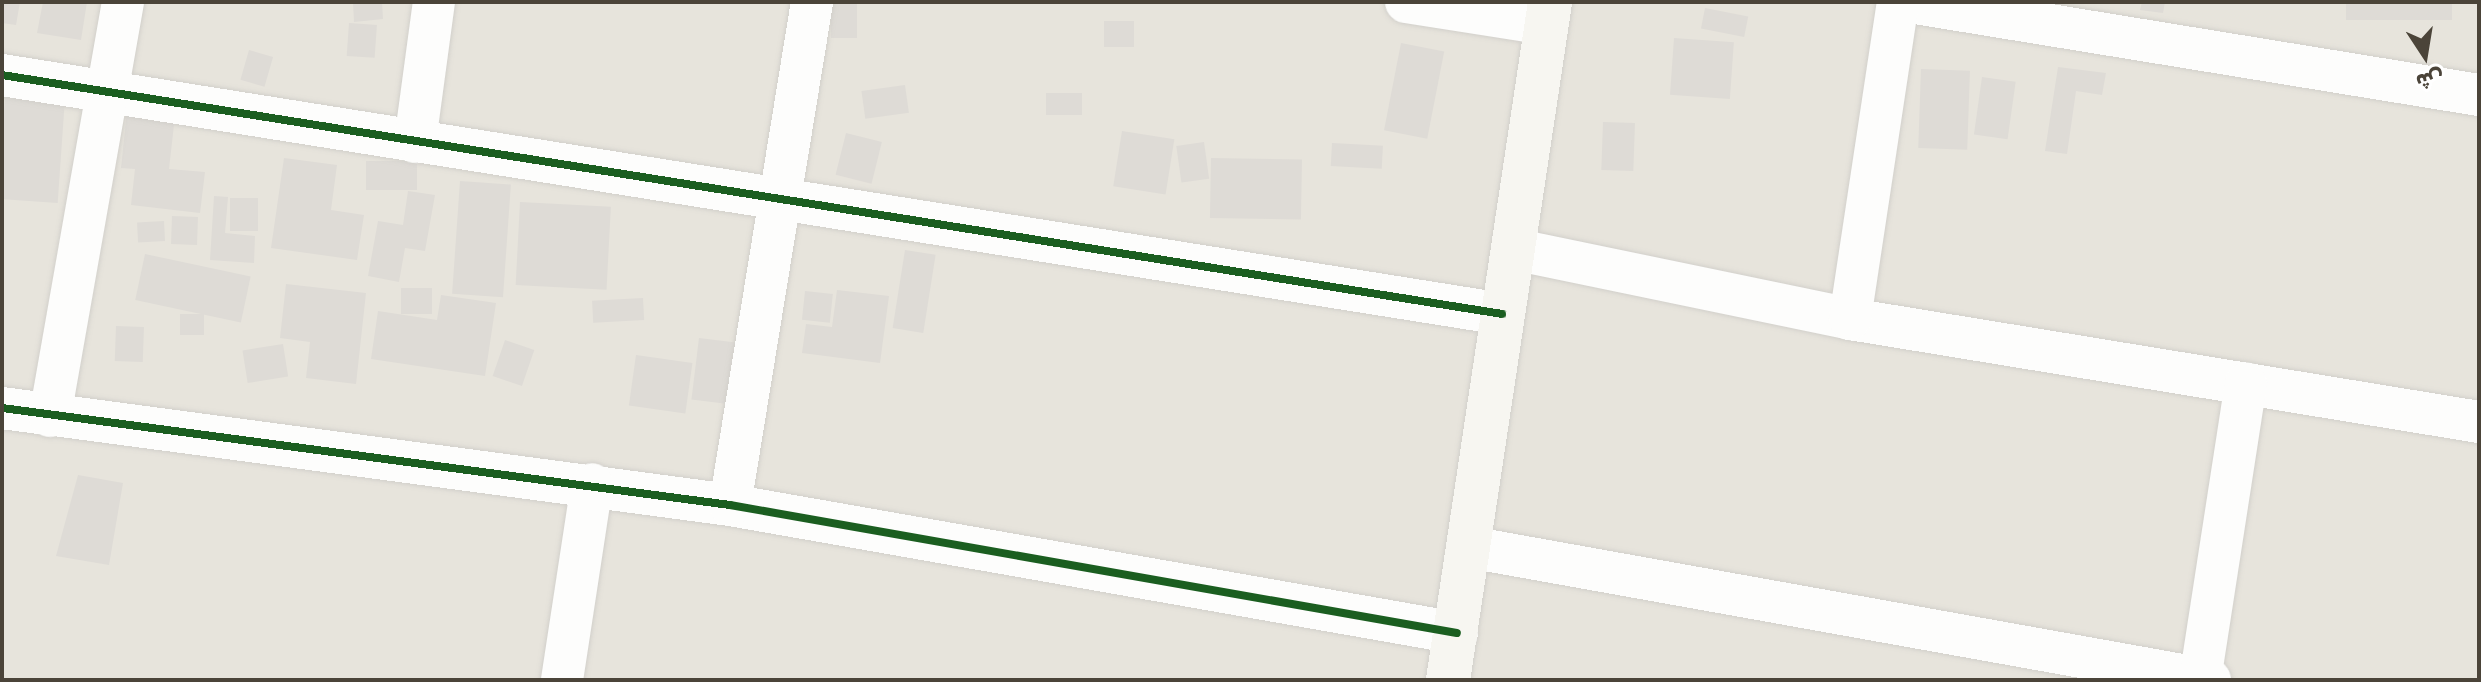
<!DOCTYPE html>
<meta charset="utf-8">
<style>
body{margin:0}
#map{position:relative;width:2481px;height:682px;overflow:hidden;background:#f4f2ee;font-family:Rubik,Cairo,sans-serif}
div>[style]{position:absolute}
.residential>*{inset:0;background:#e7e4dc;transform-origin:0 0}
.building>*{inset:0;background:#dedbd6;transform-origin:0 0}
.roads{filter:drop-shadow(0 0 2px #d2d0cb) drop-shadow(0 0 2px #d2d0cb)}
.street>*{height:42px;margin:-21px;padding:0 21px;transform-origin:21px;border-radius:21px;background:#fdfdfc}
.secondary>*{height:44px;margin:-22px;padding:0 22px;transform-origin:22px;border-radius:22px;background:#f7f6f1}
.cycleway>*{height:8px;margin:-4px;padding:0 4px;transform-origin:4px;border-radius:4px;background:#1b5e20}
span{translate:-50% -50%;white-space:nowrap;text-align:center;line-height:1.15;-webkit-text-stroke:6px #fff;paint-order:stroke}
.frame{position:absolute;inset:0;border:4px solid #4b4439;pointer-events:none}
.north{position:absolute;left:2385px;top:16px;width:80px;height:80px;-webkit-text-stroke:6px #fff;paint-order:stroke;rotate:168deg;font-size:22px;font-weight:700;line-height:32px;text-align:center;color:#4b4439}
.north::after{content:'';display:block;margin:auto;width:28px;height:36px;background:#4b4439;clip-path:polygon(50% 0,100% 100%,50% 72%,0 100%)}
</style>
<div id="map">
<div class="residential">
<i style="left:2px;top:2px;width:2477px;height:678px"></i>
</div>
<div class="building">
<i style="clip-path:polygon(2px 2px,20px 2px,16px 25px,2px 23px)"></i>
<i style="clip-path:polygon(43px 2px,87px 2px,81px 40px,37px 33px)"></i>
<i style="clip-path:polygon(353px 2px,382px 2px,383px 19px,354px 22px)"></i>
<i style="left:831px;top:2px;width:26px;height:36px"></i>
<i style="clip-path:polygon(2142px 2px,2165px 2px,2163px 13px,2140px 10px)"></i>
<i style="left:2346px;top:2px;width:106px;height:18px"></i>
<i style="left:1705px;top:8px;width:44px;height:21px;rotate:11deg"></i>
<i style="left:1104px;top:21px;width:30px;height:26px"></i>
<i style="left:349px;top:23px;width:28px;height:33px;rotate:4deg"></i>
<i style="left:1674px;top:38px;width:60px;height:57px;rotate:4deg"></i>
<i style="left:1401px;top:43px;width:44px;height:89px;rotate:11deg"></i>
<i style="left:249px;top:50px;width:25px;height:31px;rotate:16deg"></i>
<i style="clip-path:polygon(2058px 67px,2106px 73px,2102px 95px,2076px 91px,2067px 154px,2045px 151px)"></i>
<i style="left:1921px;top:69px;width:49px;height:79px;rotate:2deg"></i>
<i style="left:1982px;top:77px;width:34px;height:58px;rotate:8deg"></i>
<i style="left:905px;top:85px;width:28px;height:44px;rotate:82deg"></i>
<i style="left:1046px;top:93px;width:36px;height:22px"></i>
<i style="left:5px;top:96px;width:60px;height:103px;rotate:4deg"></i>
<i style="clip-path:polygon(127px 111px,175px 116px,169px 169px,205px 172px,200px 213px,131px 205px,135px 169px,121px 168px)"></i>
<i style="left:1603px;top:122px;width:32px;height:48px;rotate:2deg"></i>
<i style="left:1122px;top:131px;width:53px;height:56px;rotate:9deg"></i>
<i style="left:846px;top:133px;width:37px;height:43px;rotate:14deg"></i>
<i style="left:1204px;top:142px;width:37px;height:28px;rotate:82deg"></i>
<i style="left:1332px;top:143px;width:51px;height:23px;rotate:3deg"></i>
<i style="clip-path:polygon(284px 158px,337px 165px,331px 210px,364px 215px,357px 260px,271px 248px)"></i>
<i style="left:1211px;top:158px;width:91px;height:60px;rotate:1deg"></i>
<i style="left:366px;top:161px;width:51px;height:29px"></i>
<i style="left:460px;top:181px;width:51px;height:113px;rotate:4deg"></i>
<i style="clip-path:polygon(408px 191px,435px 195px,425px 251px,405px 248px,399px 282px,368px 276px,378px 221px,403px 225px)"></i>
<i style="clip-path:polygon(214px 196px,228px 197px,225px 233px,255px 236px,254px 263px,210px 260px)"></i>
<i style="left:230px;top:198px;width:28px;height:33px"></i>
<i style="left:520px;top:202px;width:91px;height:83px;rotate:3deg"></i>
<i style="left:172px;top:216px;width:26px;height:28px;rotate:2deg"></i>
<i style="left:164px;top:221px;width:20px;height:27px;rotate:87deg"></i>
<i style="left:905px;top:250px;width:31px;height:79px;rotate:9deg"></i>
<i style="left:145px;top:254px;width:108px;height:47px;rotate:12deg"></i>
<i style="clip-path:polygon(286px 284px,366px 293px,356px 384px,306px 378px,310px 342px,280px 338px)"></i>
<i style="left:401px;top:288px;width:31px;height:26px"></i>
<i style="clip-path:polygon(837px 290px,889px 296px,880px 363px,802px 353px,806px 324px,832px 327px)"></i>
<i style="left:805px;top:291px;width:28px;height:29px;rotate:6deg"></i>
<i style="clip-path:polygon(441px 295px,496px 303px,485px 376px,371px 359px,378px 311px,437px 320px)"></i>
<i style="left:643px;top:298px;width:22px;height:51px;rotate:87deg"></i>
<i style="left:180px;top:314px;width:24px;height:21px"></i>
<i style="left:116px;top:326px;width:28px;height:35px;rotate:2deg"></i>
<i style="left:699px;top:338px;width:41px;height:62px;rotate:7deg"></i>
<i style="left:505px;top:340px;width:31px;height:38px;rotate:19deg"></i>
<i style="left:283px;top:344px;width:33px;height:41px;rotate:81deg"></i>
<i style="left:636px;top:355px;width:57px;height:51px;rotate:8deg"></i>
<i style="clip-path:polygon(78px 475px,123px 483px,109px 565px,56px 556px)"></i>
</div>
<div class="roads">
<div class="street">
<i style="left:1406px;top:2px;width:142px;rotate:8.9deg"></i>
<i style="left:1909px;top:2px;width:578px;rotate:9.27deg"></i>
<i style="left:2px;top:75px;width:1519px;rotate:9.05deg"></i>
<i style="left:415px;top:142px;width:141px;rotate:-82.3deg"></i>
<i style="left:1513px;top:249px;width:344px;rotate:11.7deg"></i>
<i style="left:1850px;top:319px;width:637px;rotate:9.3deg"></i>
<i style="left:1850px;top:319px;width:321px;rotate:-81.4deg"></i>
<i style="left:2px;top:408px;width:734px;rotate:7.59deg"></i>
<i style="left:730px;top:505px;width:738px;rotate:9.99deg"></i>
<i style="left:50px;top:416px;width:420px;rotate:-80deg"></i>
<i style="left:730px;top:505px;width:510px;rotate:-80.74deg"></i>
<i style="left:1469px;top:547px;width:753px;rotate:10.18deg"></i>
<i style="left:562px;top:680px;width:198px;rotate:-81.3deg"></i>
<i style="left:2200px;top:680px;width:300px;rotate:-81.2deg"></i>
</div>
<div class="secondary">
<i style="left:1448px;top:680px;width:686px;rotate:-81.44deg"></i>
</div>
</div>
<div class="cycleway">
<i style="left:2px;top:75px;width:1519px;rotate:9.05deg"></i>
<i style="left:2px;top:408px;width:734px;rotate:7.59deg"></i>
<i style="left:730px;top:505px;width:738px;rotate:9.99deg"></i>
</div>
<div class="frame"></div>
<div class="north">ش</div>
</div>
